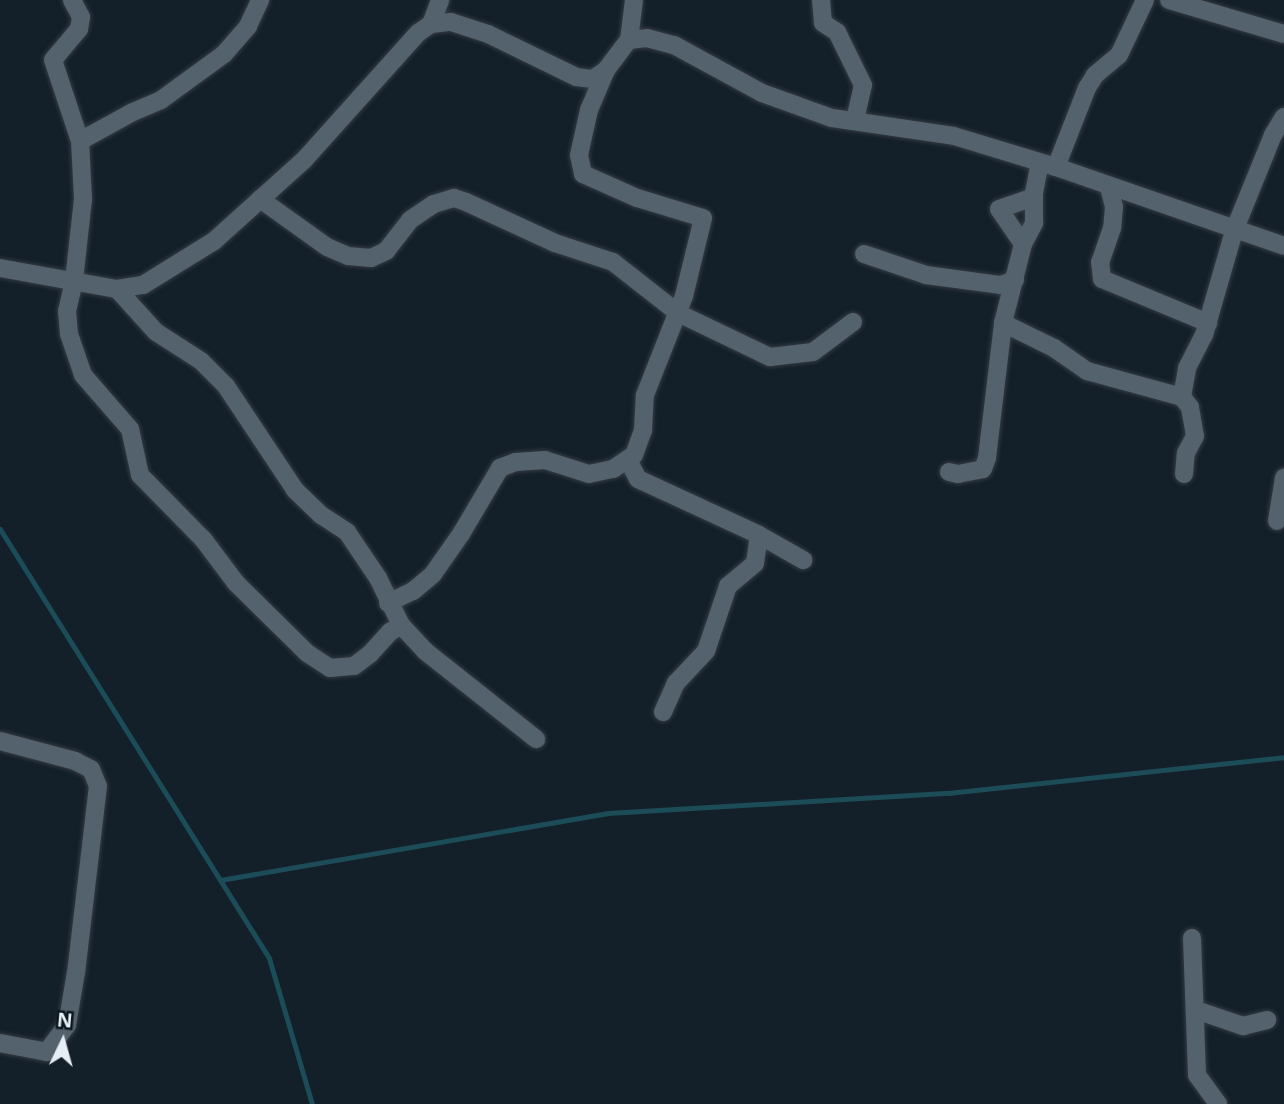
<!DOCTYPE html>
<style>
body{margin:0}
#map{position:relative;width:1284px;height:1104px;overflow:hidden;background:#131f29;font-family:"Noto Sans",sans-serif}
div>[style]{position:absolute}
.stream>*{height:5px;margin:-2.5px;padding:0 2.5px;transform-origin:2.5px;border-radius:2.5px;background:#1b4c57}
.roads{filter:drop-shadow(0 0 2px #343b43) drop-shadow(0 0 2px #343b43)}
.street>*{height:18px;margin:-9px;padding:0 9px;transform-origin:9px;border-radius:9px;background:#54626d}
span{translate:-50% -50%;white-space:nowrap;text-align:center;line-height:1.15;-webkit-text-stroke:6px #0a161f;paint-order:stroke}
.north{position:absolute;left:28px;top:1006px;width:70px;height:70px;-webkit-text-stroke:5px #0a161f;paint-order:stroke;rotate:5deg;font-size:19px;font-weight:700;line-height:28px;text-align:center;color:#e6eef5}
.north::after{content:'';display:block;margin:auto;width:24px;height:32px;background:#e6eef5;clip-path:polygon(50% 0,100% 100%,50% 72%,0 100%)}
</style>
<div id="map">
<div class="stream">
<i style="left:0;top:529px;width:506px;rotate:57.91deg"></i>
<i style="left:269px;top:958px;width:152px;rotate:73.6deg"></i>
<i style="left:220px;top:880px;width:394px;rotate:-9.8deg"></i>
<i style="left:608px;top:813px;width:341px;rotate:-3.4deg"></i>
<i style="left:948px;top:793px;width:338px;rotate:-6.1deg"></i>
</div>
<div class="roads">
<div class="street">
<i style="left:72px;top:0;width:19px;rotate:62deg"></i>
<i style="left:81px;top:17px;width:12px;rotate:99deg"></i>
<i style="left:79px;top:29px;width:40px;rotate:130deg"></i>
<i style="left:53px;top:60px;width:85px;rotate:71.6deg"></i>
<i style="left:80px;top:141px;width:58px;rotate:87deg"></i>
<i style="left:83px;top:199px;width:82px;rotate:96.3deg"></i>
<i style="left:74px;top:281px;width:31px;rotate:103deg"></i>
<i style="left:67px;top:311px;width:23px;rotate:85deg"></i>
<i style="left:69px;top:334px;width:43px;rotate:71.1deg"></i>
<i style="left:83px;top:375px;width:72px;rotate:49deg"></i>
<i style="left:130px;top:429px;width:47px;rotate:77.7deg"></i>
<i style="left:140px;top:475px;width:90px;rotate:45.5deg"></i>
<i style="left:203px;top:539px;width:55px;rotate:53.1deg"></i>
<i style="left:236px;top:583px;width:100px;rotate:44.6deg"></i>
<i style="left:307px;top:653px;width:27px;rotate:33deg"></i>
<i style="left:330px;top:668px;width:24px;rotate:-5deg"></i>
<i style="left:354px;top:666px;width:20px;rotate:-37deg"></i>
<i style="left:370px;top:654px;width:30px;rotate:-48deg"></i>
<i style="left:390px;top:632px;width:13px;rotate:-32deg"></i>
<i style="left:821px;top:0;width:23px;rotate:85deg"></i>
<i style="left:823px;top:23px;width:17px;rotate:33deg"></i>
<i style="left:837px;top:32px;width:59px;rotate:63.9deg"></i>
<i style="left:863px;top:85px;width:37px;rotate:103deg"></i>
<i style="left:1169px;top:0;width:120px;rotate:16.5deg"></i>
<i style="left:431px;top:24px;width:26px;rotate:-69deg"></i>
<i style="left:629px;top:40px;width:40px;rotate:-82.9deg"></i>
<i style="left:80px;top:141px;width:60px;rotate:-28.7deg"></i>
<i style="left:133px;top:112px;width:30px;rotate:-23deg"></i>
<i style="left:161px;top:100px;width:78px;rotate:-36.1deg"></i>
<i style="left:224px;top:54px;width:37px;rotate:-49deg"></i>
<i style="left:248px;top:26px;width:29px;rotate:-65deg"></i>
<i style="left:1056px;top:167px;width:85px;rotate:-68.6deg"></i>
<i style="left:1087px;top:88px;width:15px;rotate:-58deg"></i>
<i style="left:1095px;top:75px;width:31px;rotate:-40deg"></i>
<i style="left:1119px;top:55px;width:61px;rotate:-64.7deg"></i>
<i style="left:1109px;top:187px;width:21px;rotate:76deg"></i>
<i style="left:1114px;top:207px;width:21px;rotate:95deg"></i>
<i style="left:1112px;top:228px;width:36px;rotate:109deg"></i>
<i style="left:1100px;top:262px;width:17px;rotate:83deg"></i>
<i style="left:1102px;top:279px;width:115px;rotate:22.5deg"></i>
<i style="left:260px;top:199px;width:82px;rotate:35.6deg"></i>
<i style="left:327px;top:247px;width:23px;rotate:23deg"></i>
<i style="left:348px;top:256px;width:23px;rotate:5deg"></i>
<i style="left:371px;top:258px;width:17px;rotate:-25deg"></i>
<i style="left:386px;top:251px;width:39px;rotate:-52deg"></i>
<i style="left:410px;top:220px;width:29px;rotate:-34deg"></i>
<i style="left:434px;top:204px;width:21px;rotate:-17deg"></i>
<i style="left:454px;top:198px;width:13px;rotate:18deg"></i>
<i style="left:466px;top:202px;width:98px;rotate:24.7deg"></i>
<i style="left:555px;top:243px;width:61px;rotate:18.1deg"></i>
<i style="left:613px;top:262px;width:83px;rotate:38.1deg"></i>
<i style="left:678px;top:313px;width:102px;rotate:25.6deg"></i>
<i style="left:770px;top:357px;width:43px;rotate:-6.6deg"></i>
<i style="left:813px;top:352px;width:50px;rotate:-36.9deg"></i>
<i style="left:1023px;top:244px;width:42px;rotate:-124.4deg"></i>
<i style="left:999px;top:209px;width:37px;rotate:-19deg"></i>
<i style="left:864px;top:254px;width:65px;rotate:18.7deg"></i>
<i style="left:926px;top:275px;width:76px;rotate:7.6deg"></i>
<i style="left:1001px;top:285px;width:15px;rotate:-20deg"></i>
<i style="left:0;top:268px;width:119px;rotate:10.2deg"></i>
<i style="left:117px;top:289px;width:26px;rotate:-9deg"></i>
<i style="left:143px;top:285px;width:84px;rotate:-31.8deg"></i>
<i style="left:214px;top:241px;width:121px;rotate:-42deg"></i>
<i style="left:304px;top:160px;width:171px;rotate:-48.1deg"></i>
<i style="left:418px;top:33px;width:16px;rotate:-35deg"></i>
<i style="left:431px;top:24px;width:20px;rotate:-6deg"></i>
<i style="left:451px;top:22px;width:39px;rotate:18deg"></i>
<i style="left:488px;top:34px;width:98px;rotate:26deg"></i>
<i style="left:576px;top:77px;width:17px;rotate:7deg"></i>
<i style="left:593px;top:79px;width:16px;rotate:-35deg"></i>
<i style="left:606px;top:70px;width:38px;rotate:-53deg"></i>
<i style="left:629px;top:40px;width:18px;rotate:-6deg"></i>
<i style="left:647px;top:38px;width:28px;rotate:15deg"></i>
<i style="left:674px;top:45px;width:100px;rotate:28.6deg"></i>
<i style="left:762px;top:93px;width:74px;rotate:19.7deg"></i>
<i style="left:832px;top:118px;width:123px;rotate:8.4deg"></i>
<i style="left:954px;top:136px;width:107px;rotate:16.9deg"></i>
<i style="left:1056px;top:167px;width:241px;rotate:19.1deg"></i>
<i style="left:117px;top:289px;width:58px;rotate:47.8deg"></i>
<i style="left:156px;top:332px;width:54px;rotate:32.8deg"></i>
<i style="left:201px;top:361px;width:35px;rotate:45deg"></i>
<i style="left:226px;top:386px;width:125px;rotate:56.4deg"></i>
<i style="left:295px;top:490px;width:36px;rotate:44deg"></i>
<i style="left:321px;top:515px;width:31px;rotate:33deg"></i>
<i style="left:347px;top:532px;width:55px;rotate:56deg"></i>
<i style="left:378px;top:578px;width:52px;rotate:63.9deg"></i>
<i style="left:401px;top:625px;width:35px;rotate:47deg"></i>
<i style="left:425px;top:651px;width:142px;rotate:38.4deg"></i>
<i style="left:1003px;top:323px;width:57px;rotate:26.1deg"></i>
<i style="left:1054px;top:348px;width:40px;rotate:34.9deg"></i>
<i style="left:1087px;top:371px;width:98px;rotate:15.3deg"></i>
<i style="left:629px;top:462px;width:19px;rotate:62deg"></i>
<i style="left:638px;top:479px;width:133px;rotate:24.8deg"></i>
<i style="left:759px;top:535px;width:51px;rotate:29.6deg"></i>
<i style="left:949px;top:472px;width:9px;rotate:13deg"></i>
<i style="left:958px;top:474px;width:25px;rotate:-11deg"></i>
<i style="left:983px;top:469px;width:12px;rotate:-70deg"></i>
<i style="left:987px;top:458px;width:136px;rotate:-83.2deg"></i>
<i style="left:1003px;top:323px;width:81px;rotate:-75.8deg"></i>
<i style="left:1023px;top:244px;width:24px;rotate:-62deg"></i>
<i style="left:1034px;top:223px;width:30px;rotate:-90deg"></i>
<i style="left:1034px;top:193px;width:31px;rotate:-79deg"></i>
<i style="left:1184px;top:474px;width:21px;rotate:-85deg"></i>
<i style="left:1186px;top:453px;width:19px;rotate:-62deg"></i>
<i style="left:1195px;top:436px;width:29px;rotate:-100deg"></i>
<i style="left:1190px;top:407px;width:13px;rotate:-129deg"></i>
<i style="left:1182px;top:397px;width:29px;rotate:-80deg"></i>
<i style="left:1187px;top:368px;width:37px;rotate:-63deg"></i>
<i style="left:1204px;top:335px;width:108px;rotate:-73.9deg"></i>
<i style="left:1234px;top:231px;width:104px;rotate:-67.9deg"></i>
<i style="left:1273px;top:135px;width:21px;rotate:-59deg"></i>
<i style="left:1277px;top:521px;width:44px;rotate:-80.8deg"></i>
<i style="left:388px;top:603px;width:28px;rotate:-26deg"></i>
<i style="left:413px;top:591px;width:26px;rotate:-40deg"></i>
<i style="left:433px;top:574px;width:49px;rotate:-55deg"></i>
<i style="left:461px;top:534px;width:77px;rotate:-59.4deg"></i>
<i style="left:500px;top:468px;width:17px;rotate:-21deg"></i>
<i style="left:516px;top:462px;width:29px;rotate:-4deg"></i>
<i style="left:545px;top:460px;width:46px;rotate:17.7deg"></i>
<i style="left:589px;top:474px;width:25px;rotate:-12deg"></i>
<i style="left:613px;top:469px;width:25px;rotate:-34deg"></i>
<i style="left:634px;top:455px;width:27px;rotate:-70deg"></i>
<i style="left:643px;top:430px;width:35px;rotate:-87deg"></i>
<i style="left:645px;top:395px;width:106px;rotate:-68.5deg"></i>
<i style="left:684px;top:296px;width:80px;rotate:-76.3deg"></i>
<i style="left:703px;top:218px;width:69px;rotate:-163.1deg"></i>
<i style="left:637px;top:198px;width:59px;rotate:-156deg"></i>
<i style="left:583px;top:174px;width:19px;rotate:-102deg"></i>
<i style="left:579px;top:155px;width:46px;rotate:-77.5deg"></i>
<i style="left:589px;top:110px;width:43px;rotate:-67deg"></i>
<i style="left:663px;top:712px;width:32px;rotate:-66deg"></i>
<i style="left:676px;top:683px;width:44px;rotate:-46.8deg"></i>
<i style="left:706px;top:651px;width:69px;rotate:-71.3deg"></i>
<i style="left:728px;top:586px;width:35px;rotate:-40deg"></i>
<i style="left:755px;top:563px;width:28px;rotate:-82deg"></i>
<i style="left:0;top:741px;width:78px;rotate:14.9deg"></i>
<i style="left:75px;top:761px;width:18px;rotate:27deg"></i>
<i style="left:91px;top:769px;width:18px;rotate:68deg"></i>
<i style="left:98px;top:786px;width:187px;rotate:96.7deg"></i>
<i style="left:76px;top:972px;width:54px;rotate:99.6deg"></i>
<i style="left:67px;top:1025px;width:34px;rotate:127deg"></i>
<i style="left:47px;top:1052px;width:48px;rotate:-169.2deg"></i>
<i style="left:1192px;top:938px;width:137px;rotate:87.9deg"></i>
<i style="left:1197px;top:1075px;width:36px;rotate:54deg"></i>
<i style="left:1196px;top:1010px;width:50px;rotate:18.8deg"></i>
<i style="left:1243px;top:1026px;width:25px;rotate:-14deg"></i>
</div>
</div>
<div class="north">N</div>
</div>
